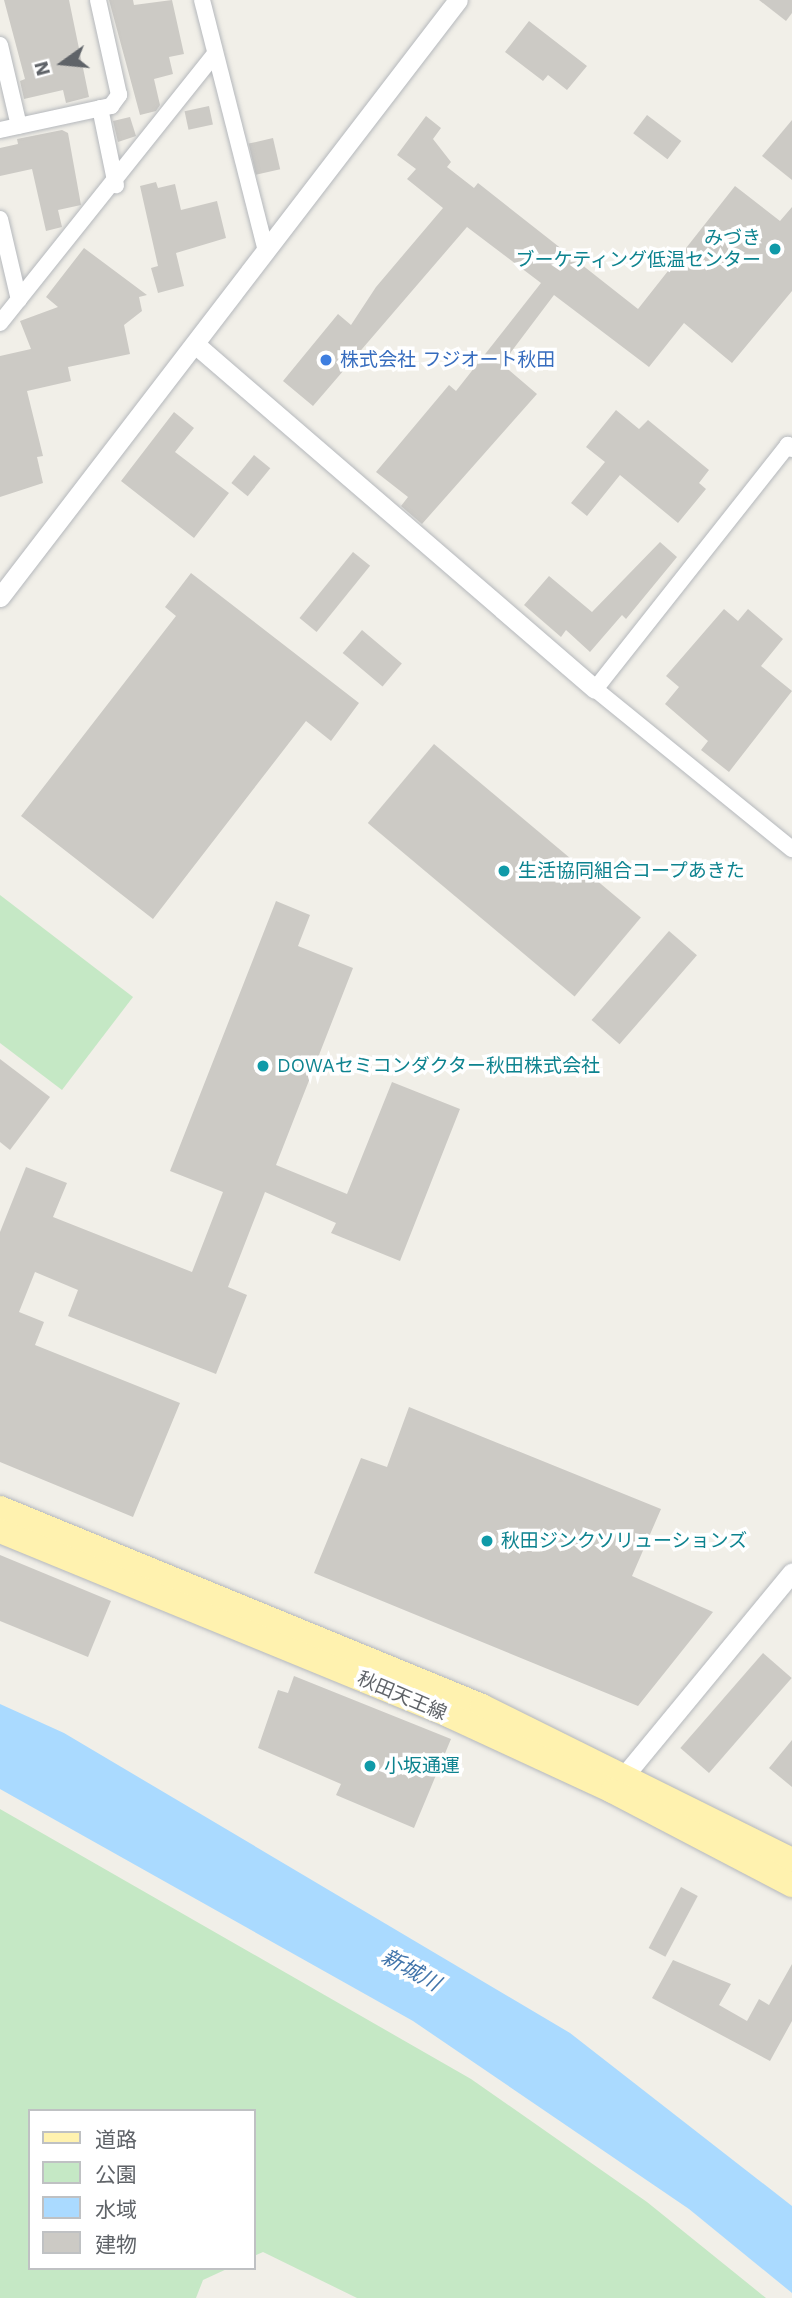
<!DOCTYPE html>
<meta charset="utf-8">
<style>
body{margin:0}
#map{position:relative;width:792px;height:2298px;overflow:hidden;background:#f1efe8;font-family:"Work Sans","Noto Sans JP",sans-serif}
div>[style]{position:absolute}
.green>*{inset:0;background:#c5e8c5}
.water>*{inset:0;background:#aadaff}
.building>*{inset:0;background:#cccac5;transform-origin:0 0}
.roads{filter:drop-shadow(0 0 2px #b5b8bc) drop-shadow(0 0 2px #b5b8bc)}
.minor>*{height:16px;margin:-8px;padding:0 8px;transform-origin:8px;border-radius:8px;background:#fff}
.tertiary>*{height:19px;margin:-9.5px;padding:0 9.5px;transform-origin:9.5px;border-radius:9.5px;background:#fff}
.primary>*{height:24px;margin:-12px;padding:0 12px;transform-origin:12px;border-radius:12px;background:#fff2af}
.dots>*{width:19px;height:19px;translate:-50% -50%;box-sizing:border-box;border:4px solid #fff;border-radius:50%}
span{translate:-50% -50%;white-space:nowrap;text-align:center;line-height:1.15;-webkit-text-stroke:7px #fff;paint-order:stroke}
.culture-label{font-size:19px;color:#0d838f}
.right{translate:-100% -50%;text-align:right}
.left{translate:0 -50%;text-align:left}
.shop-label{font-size:19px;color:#366cbe}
.street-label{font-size:19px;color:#5f6368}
.water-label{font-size:21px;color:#4174aa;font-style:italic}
.legend{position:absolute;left:28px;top:2109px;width:228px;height:161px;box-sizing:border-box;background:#fff;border:2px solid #bfc1c3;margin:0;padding:9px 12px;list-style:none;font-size:21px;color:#5f6368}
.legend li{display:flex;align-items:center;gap:14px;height:35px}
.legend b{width:35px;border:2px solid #bfc1c3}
.north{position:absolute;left:28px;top:28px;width:70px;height:70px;-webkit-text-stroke:5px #fff;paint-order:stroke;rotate:255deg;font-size:19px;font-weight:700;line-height:28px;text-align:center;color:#5f6368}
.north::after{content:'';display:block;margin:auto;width:24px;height:32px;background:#5f6368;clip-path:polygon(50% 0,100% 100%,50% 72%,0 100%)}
</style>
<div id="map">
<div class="green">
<i style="clip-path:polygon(0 895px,133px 997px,62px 1090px,0 1043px)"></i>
<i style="clip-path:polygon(0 1809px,471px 2079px,647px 2202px,766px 2298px,357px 2298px,263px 2252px,254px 2256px,254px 2111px,30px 2111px,30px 2268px,229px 2268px,203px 2280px,196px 2298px,0 2298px)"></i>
</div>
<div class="water">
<i style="clip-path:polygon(0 1704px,64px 1733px,570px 2033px,792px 2206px,792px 2293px,689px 2209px,413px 2021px,0 1789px)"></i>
</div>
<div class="building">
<i style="clip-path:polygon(4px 0,69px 0,89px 97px,66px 103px,63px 90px,24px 99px,20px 81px,25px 79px)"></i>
<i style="clip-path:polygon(109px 0,133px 0,134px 5px,172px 0,184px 54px,169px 57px,173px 74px,154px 79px,160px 105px,156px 111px,140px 115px)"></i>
<i style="clip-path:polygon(759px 0,792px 0,792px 13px,786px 21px)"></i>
<i style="clip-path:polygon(529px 21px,587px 66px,567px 90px,548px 75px,543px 81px,505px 52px)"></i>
<i style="left:209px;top:106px;width:19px;height:25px;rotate:78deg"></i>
<i style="left:647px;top:115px;width:43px;height:23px;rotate:37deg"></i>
<i style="clip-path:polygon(426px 116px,441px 128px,433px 139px,451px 162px,447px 167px,474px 188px,478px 183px,638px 309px,735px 186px,780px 221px,792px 207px,792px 291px,732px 363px,684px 323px,649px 367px,554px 295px,502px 364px,537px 394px,422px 524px,401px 506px,408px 497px,376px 472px,449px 385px,456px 391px,541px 283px,467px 227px,313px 406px,283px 381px,338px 314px,351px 325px,376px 287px,443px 208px,407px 179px,416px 169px,397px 155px)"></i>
<i style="clip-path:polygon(130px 117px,136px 136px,118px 142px,113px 121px)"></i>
<i style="clip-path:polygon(792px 120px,792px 180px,762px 156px)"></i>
<i style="clip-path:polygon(62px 130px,68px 133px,81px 205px,58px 210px,62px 227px,46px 231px,32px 169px,0 176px,0 148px,18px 144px,17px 139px)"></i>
<i style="left:273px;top:138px;width:32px;height:25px;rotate:77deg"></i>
<i style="clip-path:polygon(156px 182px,158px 188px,175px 184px,181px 210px,217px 201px,226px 238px,176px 253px,184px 286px,158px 293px,151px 268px,158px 266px,140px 186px)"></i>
<i style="clip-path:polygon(84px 248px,147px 295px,139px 297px,142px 311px,124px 325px,130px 354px,68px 367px,71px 381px,27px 391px,43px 456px,37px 457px,43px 483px,0 497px,0 356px,31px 349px,20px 321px,58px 307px,46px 297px)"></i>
<i style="clip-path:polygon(616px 410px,639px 429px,648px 420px,709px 470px,699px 483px,706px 489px,678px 523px,620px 475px,587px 516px,571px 503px,605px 462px,586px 447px)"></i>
<i style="clip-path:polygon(174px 412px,194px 428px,175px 452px,229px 493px,194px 538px,121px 481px)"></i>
<i style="left:254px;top:455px;width:21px;height:36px;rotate:39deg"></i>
<i style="clip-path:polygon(660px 542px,677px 557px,626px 619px,622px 615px,590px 652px,566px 630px,561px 637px,524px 605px,549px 576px,592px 612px)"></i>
<i style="left:353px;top:552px;width:22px;height:85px;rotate:39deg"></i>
<i style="clip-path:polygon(191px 573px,359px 703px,331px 741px,306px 721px,153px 919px,21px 816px,176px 616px,165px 607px)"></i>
<i style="clip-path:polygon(724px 609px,738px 621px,748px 609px,783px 639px,761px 666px,792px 691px,729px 772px,701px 750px,708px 741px,665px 704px,679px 687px,666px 676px)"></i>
<i style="left:362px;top:630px;width:52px;height:30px;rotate:40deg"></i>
<i style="left:434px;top:744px;width:270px;height:103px;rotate:40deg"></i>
<i style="clip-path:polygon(276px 901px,310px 915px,298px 946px,353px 968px,276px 1165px,347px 1194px,392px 1082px,460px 1109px,400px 1261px,331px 1233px,336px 1223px,265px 1192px,228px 1287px,247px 1295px,216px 1374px,68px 1316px,78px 1290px,35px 1272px,19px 1312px,44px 1322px,35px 1345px,180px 1403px,133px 1517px,0 1462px,0 1232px,26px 1167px,67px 1183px,53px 1217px,192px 1272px,223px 1192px,170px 1171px)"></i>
<i style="left:669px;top:931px;width:37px;height:118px;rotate:41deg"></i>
<i style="clip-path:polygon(0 1059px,50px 1097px,10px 1150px,0 1142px)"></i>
<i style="clip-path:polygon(409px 1407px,661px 1509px,632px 1576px,713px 1612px,638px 1706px,314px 1573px,361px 1458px,387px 1467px)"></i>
<i style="clip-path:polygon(0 1555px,111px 1601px,88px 1657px,0 1621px)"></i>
<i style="left:763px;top:1653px;width:38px;height:126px;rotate:41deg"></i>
<i style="clip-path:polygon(294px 1676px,451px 1739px,414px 1828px,336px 1795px,341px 1784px,258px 1748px,278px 1690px,288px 1693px)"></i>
<i style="clip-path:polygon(792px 1740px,792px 1787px,769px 1768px)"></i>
<i style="left:681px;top:1887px;width:19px;height:69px;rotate:28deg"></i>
<i style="clip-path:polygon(673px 1960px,731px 1984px,719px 2005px,747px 2021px,759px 1999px,769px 2005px,792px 1964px,792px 2021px,770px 2061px,652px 1998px)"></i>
</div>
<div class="roads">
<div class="minor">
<i style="left:202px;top:0;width:260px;rotate:75.7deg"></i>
<i style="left:0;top:45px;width:83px;rotate:76.8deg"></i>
<i style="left:100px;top:108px;width:79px;rotate:78.3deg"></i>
<i style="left:0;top:130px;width:114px;rotate:-12.2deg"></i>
<i style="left:111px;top:106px;width:14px;rotate:-54deg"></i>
<i style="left:119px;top:95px;width:97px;rotate:-102.5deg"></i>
<i style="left:0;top:219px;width:83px;rotate:76.8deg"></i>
<i style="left:0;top:323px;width:343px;rotate:-51.4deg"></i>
<i style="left:792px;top:449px;width:6px;rotate:-135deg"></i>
<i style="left:788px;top:445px;width:311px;rotate:128.3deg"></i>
<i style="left:595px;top:689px;width:254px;rotate:39.1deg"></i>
</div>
<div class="tertiary">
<i style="left:195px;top:344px;width:528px;rotate:40.78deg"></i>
<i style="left:0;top:597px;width:752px;rotate:-52.51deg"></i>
<i style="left:615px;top:1787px;width:278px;rotate:-50.5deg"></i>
</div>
<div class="primary">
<i style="left:0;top:1508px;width:521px;rotate:22.33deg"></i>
<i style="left:482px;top:1706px;width:346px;rotate:26.4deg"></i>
<i style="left:0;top:1531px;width:487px;rotate:22.3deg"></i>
<i style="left:450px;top:1716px;width:179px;rotate:24.8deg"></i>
<i style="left:612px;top:1791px;width:203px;rotate:27.6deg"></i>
</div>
</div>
<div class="dots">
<i style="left:775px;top:249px;background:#0f9aa8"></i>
<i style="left:326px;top:360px;background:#3f7fe0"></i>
<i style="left:504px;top:871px;background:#0f9aa8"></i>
<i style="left:263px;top:1066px;background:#0f9aa8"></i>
<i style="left:487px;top:1541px;background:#0f9aa8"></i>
<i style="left:370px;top:1766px;background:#0f9aa8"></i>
</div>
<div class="culture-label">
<span class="right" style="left:761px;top:249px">みづき<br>ブーケティング低温センター</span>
<span class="left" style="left:518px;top:871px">生活協同組合コープあきた</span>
<span class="left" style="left:277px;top:1066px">DOWAセミコンダクター秋田株式会社</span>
<span class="left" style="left:501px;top:1541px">秋田ジンクソリューションズ</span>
<span class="left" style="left:384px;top:1766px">小坂通運</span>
</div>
<div class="shop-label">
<span class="left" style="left:340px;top:360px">株式会社 フジオート秋田</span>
</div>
<div class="street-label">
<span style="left:402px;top:1696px;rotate:23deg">秋田天王線</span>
</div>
<div class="water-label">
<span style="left:411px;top:1970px;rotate:29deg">新城川</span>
</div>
<ul class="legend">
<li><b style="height:9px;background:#fff2af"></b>道路</li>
<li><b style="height:19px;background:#c5e8c5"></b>公園</li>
<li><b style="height:19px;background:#aadaff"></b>水域</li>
<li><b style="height:19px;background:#cccac5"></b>建物</li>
</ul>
<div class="north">N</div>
</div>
